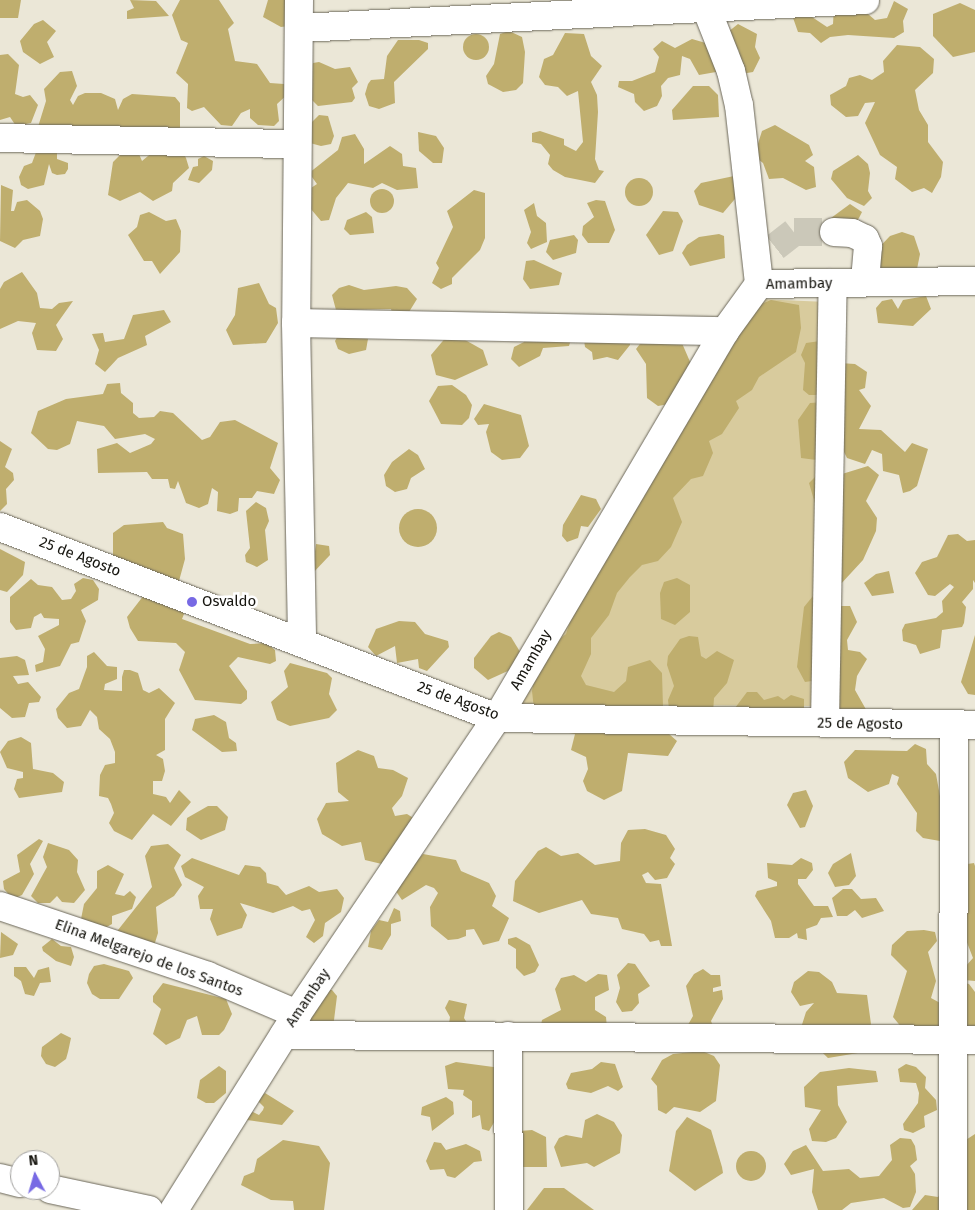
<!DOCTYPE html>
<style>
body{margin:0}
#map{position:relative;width:975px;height:1210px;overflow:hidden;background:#ebe7d7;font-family:"Fira Sans",sans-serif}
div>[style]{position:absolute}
.green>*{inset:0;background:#d8cb9d}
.forest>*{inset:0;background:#bfae6e}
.round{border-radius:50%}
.minor-tunnel>*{height:28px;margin-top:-14px;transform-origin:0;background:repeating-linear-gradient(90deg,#cbc8b9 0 28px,transparent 0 42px)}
.roads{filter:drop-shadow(0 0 1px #6c685b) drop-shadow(0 0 1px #6c685b)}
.minor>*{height:28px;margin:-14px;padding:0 14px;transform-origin:14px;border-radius:14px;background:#fff}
.dots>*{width:14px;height:14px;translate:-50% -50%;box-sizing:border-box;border:2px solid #fff;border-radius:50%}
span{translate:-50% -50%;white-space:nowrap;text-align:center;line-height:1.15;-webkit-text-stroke:5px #fff;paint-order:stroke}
.street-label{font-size:15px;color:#16150f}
.poi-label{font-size:15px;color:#16150f}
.left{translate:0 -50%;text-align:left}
.north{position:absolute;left:10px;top:1150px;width:50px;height:50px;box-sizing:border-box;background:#fff;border:1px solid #a2a19f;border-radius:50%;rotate:354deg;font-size:14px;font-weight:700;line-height:20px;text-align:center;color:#16150f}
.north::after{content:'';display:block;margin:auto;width:18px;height:22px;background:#7769e4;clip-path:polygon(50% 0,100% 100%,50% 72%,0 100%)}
</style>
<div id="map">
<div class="green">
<i style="clip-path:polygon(755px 299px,828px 302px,819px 706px,521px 704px)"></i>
</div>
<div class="forest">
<i style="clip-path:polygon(0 0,21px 0,18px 18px,0 18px)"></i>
<i style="clip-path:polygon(130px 0,156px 1px,169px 16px,127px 19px,127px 11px,134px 8px)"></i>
<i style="clip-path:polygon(180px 0,219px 0,234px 23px,228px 29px,235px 61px,257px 64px,270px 83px,284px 84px,289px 93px,277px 104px,279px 121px,274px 126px,258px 125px,250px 118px,250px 109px,241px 113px,232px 126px,221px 125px,204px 107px,192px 111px,187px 108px,188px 84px,176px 73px,188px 43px,181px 40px,172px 15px)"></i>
<i style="clip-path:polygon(268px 0,287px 0,289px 26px,281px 27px,263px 17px)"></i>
<i style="clip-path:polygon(894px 1px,908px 9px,903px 21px,904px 32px,894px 38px,848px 35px,830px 37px,821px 43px,810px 33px,798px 32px,792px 15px,803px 11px,827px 27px,833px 24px,834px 6px,868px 4px,868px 14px,875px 20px,887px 18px)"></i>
<i style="clip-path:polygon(960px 3px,975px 10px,975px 52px,953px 57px,933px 36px,933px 14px)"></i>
<i style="clip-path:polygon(43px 20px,56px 31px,47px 42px,54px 57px,40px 64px,23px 52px,20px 41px,34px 24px)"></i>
<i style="clip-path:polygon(738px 24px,757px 34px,755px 47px,760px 58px,753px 72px,741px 74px,739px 51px,728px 32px)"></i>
<i style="clip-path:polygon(509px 31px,522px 37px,525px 52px,523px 83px,516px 90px,503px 92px,488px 84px,486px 76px,494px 64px,500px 34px)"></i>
<i style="clip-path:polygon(565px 33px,584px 34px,591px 56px,602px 66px,591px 82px,597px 95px,598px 112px,595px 159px,599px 170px,604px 171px,595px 183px,565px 177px,553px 170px,548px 164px,550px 155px,541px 144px,532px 142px,532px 133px,540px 131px,564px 139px,564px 145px,576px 151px,583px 142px,578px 91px,567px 96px,558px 87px,545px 85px,539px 77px,544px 59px,553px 55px)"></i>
<i class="round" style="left:463px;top:34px;width:26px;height:26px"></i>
<i style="clip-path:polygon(692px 39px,716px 46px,719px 57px,716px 72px,699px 75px,690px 59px,682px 56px,680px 75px,668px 78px,661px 86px,662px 96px,657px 106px,644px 111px,635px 102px,634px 94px,618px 87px,619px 81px,632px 81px,655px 72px,659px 57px,653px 49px,662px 41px,675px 48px)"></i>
<i style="clip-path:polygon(398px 40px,419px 40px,428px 43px,428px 49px,394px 82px,395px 103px,379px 109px,369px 106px,365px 94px,368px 84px,371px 80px,384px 79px,387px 56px)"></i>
<i style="clip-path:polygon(897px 45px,920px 47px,934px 59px,933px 73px,915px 90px,919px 110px,928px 125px,928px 142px,943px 162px,941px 177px,932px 193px,924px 188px,912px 192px,895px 179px,897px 167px,880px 155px,865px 123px,875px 102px,865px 103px,858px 116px,846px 117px,831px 105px,830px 95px,846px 86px,849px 78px,860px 75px,872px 80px,884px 72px,883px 61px)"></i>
<i style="clip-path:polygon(8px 54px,19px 65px,15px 94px,23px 97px,30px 95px,38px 105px,31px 123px,16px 126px,10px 117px,0 120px,0 55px)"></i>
<i style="clip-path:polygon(319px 62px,335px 69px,350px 67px,358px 82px,352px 88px,355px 98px,352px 102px,318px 106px,312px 100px,305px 85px,306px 75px,313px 63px)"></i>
<i style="clip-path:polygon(72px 71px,77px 86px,70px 100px,73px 105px,78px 96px,85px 93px,101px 93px,115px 99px,118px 110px,123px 99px,132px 94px,175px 97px,180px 103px,180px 132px,37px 130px,46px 101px,44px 89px,60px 72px)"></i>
<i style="clip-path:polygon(693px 86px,709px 86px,718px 95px,719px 117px,673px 120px,672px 110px)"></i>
<i style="clip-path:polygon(319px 115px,328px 116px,334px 136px,331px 144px,321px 146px,310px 143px,310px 124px)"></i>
<i style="clip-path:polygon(775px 125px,809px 145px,813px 155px,805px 161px,814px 167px,816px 187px,806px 190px,783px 178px,769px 179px,763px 163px,754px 156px,762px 131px)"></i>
<i style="clip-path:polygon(418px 132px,436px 136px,444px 148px,442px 163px,433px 163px,419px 151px)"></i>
<i style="clip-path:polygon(355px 134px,364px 149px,364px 164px,390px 146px,402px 154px,403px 166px,416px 168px,418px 188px,397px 190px,382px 183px,373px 188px,348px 183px,336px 198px,329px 220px,321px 221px,305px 202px,305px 192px,317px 184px,309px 173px,338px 150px,342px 137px)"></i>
<i style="clip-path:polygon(38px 147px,57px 151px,57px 159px,68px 163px,68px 169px,65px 174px,57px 175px,52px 173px,49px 164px,44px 185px,28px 189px,21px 185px,19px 177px,24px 166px,32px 163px)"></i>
<i style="clip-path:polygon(154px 151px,182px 151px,186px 158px,189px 168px,173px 183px,172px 191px,153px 201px,140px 192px,120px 201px,108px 195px,113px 162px,120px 155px,130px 154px,139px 154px,142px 161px)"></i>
<i style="clip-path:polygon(858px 155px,868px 164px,870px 173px,868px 191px,872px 198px,864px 206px,847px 198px,831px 179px,833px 171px)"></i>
<i style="clip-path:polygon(204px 156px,213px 161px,212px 170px,199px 183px,188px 180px,193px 167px,198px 166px,198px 159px)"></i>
<i style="clip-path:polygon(734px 176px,740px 193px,723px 213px,699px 205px,694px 191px,701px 183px)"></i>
<i class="round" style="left:625px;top:178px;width:28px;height:28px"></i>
<i style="clip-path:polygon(1px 185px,13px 190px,11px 211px,14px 211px,17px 202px,27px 200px,40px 211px,43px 219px,40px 236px,23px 240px,15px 248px,0 241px)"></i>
<i class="round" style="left:370px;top:189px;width:24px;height:24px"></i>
<i style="clip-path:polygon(474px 190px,485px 193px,485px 238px,480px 250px,452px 278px,452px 284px,441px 289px,432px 283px,439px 268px,436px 263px,453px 227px,447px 211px)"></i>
<i style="clip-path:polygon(596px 200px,605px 201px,615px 230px,609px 243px,588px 243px,582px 235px,583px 226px,594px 217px,587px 203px)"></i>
<i style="clip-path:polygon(534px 203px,537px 216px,546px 223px,547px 242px,531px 249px,527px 243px,531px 232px,524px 210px)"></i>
<i style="clip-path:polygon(850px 204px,862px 212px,859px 218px,855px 223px,832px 227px,831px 218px)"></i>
<i style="clip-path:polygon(663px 211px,678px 212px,683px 221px,673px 251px,659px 255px,646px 235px)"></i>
<i style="clip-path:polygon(149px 212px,166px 221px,176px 219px,181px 231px,180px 252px,160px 274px,152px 261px,144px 261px,128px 235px,137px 227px,140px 215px)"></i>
<i style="clip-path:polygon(366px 212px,372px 217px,374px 233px,350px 235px,344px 229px,347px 220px)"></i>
<i style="clip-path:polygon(902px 232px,914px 236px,920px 254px,917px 269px,887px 290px,869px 258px,890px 236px)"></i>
<i style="clip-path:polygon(719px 234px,724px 236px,725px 258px,690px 266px,682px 253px,687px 245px,699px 237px)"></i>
<i style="clip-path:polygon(574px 235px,578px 240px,576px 253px,553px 260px,546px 252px,550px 240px)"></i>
<i style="clip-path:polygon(534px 260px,562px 273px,559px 285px,530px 289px,523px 279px,526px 261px)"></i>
<i style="clip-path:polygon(22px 272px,37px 293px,40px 308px,52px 309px,59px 303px,73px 301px,56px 325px,63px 339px,56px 351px,37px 350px,32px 333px,36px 323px,18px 321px,0 329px,0 289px,4px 282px)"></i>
<i style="clip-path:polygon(259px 283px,269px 304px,276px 308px,278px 323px,266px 343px,233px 345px,226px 330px,235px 315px,238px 288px)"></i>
<i style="clip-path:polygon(349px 285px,364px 290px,396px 286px,407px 288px,417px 299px,409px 312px,393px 316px,391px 309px,336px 310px,332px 295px,339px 288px)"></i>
<i style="clip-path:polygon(926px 296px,931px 309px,913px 326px,878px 323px,876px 308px,882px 301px,892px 299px,898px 309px,903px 300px)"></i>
<i style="clip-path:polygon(771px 300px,799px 305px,801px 328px,796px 352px,759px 377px,752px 390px,736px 401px,739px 408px,722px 434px,709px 441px,713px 453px,703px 476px,691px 479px,673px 498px,682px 522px,671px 547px,658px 561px,642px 565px,630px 577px,617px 593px,609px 615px,591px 638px,591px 654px,581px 676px,586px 685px,614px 692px,626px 681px,628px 667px,650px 660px,662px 673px,663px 707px,633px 727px,653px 734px,669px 734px,677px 741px,668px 756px,628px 753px,622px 791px,604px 800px,587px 791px,583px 781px,588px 769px,586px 757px,571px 750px,575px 734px,563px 732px,534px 709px,532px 691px,537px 666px,550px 647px,566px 634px,573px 613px,673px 412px,757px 306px)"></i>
<i style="clip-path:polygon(164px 310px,171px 322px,145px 336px,147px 345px,118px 358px,105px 372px,95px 364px,99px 350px,92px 334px,103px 333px,105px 342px,124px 339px,133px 315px)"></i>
<i style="clip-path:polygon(675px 327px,691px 364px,669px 404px,658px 406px,647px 398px,646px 364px,636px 349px,643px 340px)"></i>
<i style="clip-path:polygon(364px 329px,368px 339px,366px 350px,349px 354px,338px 349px,335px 341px,339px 334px)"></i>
<i style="clip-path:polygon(527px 334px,572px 336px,569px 346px,543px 348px,540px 356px,519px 367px,511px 359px,514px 347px,524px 342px)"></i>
<i style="clip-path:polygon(447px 336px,458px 336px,483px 350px,488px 365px,455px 380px,436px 375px,431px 355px)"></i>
<i style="clip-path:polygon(630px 336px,630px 345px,618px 360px,607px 357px,593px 360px,592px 352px,585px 347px,584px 340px)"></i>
<i style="clip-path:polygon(820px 341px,823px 395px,809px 395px,803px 390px,805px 363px,801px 355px,806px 343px)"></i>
<i style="clip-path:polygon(840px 363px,855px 364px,867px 372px,865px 388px,859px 390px,871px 406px,859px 429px,881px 430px,905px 452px,912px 443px,928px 449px,917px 486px,910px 491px,903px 493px,899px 475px,883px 471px,882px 454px,872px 450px,865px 464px,847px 458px,838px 440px,824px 461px,801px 458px,798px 420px,810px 403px,825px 402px)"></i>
<i style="clip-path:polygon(120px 383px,121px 393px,133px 403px,133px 413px,139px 418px,154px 417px,160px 411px,173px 413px,202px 440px,210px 437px,220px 422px,235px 420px,278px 443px,270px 468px,280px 480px,274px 494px,257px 491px,252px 498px,239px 498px,238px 511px,230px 514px,217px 511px,218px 492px,212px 488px,208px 504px,199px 508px,186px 503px,178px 481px,175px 489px,170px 488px,168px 479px,152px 479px,147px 472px,98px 473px,97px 449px,117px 443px,130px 453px,151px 444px,155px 439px,145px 434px,115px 439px,104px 426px,77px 421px,70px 444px,57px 450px,48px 449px,31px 433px,38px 411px,66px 399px,103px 394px,107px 384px)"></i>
<i style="clip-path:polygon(452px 385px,466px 395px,472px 405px,469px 418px,462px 425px,441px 424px,429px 401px,438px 386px)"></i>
<i style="clip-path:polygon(484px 404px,521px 415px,529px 446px,520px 458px,502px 460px,491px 452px,486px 432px,489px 424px,478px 425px,474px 419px)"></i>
<i style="clip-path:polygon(0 441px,12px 449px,5px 467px,13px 473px,14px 480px,6px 489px,7px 504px,0 511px)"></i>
<i style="clip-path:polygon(409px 449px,418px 455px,425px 469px,411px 478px,407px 489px,395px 492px,386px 486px,384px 475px,392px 462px)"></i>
<i style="clip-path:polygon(868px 466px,879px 475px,866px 501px,877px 518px,876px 531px,863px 560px,839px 586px,809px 483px,815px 477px,829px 478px)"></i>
<i style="clip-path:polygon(581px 495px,596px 499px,601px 509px,588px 527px,581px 526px,578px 538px,567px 542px,562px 536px,563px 525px)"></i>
<i style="clip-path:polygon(256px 502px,266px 508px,269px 521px,265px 530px,268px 560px,257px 567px,246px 562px,245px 555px,250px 548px,246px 511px)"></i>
<i class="round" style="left:399px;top:509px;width:38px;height:38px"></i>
<i style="clip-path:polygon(163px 522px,167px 528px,183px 534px,185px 559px,179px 581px,113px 560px,113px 533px,124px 525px)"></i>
<i style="clip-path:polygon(958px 534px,967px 541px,975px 540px,975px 583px,973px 580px,973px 589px,962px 602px,966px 607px,964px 623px,962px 627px,942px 630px,940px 648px,920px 654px,916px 645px,903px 641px,902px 630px,905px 624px,936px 618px,943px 612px,942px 601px,954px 587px,950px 584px,935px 596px,928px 595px,915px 573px,922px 562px,937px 557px,948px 535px)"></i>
<i style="clip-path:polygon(316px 544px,329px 546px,330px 555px,312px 574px)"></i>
<i style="clip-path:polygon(0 549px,25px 562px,23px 575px,7px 592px,0 590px)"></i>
<i style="clip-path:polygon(889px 571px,894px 593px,872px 596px,864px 583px,876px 574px)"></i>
<i style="clip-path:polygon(83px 578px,93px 580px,99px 589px,98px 600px,81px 610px,86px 621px,79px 642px,71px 644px,60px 666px,36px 672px,35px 665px,43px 662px,45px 649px,38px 636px,59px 625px,59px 619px,44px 618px,41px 613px,34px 617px,31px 628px,16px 630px,10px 622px,10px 597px,31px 579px,38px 585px,52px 587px,62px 600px,71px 599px,76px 591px,74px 584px)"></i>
<i style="clip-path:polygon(677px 578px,690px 585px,690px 612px,675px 625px,661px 619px,660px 593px,664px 582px)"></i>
<i style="clip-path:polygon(817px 591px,838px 606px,850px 606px,857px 622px,847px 640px,848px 650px,860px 652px,867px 659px,857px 676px,855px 690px,868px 713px,856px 735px,819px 680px,805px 682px,797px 667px,804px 607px)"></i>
<i style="clip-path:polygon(144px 595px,186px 609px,182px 619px,250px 644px,266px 643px,275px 650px,276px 661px,270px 664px,238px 657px,229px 666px,247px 691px,247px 699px,241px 704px,195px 700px,179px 670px,185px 652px,176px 643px,138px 641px,130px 628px,127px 617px)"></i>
<i style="clip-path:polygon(399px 621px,415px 622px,425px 634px,448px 641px,449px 647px,427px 671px,419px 668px,418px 659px,397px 663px,395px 646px,376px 656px,368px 647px,376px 629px)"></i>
<i style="clip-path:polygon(499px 632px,511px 637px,522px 655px,510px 670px,488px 680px,474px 668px,474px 658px,491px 636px)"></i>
<i style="clip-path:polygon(975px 635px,975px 695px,968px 694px,961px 682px)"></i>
<i style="clip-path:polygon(689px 636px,698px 637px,701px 656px,706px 659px,717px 651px,734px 660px,727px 683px,714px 698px,713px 713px,669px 709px,668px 700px,674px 686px,667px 665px,668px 656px,680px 639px)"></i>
<i style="clip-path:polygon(94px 652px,107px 666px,117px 667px,117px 679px,105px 684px,104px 690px,122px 691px,122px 677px,124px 670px,130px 670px,138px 673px,143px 690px,149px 693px,159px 688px,175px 703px,165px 719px,165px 750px,156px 755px,163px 759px,165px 771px,162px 781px,153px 781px,153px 794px,166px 797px,170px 803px,179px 790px,191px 802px,171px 826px,153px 814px,132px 840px,114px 831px,109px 823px,114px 813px,111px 804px,108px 798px,99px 796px,100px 775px,105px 765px,115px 763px,115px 752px,110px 739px,99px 729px,97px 717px,90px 710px,81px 726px,67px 728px,58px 718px,56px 709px,69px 693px,79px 689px,87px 667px,87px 656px)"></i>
<i style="clip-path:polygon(17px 656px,25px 660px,29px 675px,13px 676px,18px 684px,28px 682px,41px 697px,39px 702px,29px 703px,25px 717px,12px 718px,0 708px,0 658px)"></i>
<i style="clip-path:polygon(290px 663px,327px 673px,332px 678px,329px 694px,337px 710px,329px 718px,290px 726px,277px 720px,271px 702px,288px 687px,284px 671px)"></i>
<i style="clip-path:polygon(747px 692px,757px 692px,764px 700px,778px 696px,784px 700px,791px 695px,804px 699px,804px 715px,735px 708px)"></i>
<i style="clip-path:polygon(214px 715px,226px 722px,229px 738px,236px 743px,237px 751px,222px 752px,192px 730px,195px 719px)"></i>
<i style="clip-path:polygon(21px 737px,31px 743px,33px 769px,53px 773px,64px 782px,62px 792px,19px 798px,14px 789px,17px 779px,23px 778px,23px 772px,7px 768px,0 752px,8px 741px)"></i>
<i style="clip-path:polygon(915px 744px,926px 749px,927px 764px,936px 774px,943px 813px,940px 841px,923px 838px,916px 831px,917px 813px,897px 784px,899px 777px,892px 774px,889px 784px,868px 792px,848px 778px,844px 762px,855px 750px,907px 751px)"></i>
<i style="clip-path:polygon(358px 750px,374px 756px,378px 768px,393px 770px,408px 778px,402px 796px,392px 808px,395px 816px,407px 814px,415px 819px,386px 865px,365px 860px,361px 842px,342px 846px,322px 834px,317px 819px,326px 803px,349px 801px,338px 792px,336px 763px)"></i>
<i style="clip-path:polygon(806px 790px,813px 806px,805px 827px,800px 828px,787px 805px,793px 793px)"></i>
<i style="clip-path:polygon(208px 806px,217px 806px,228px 817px,225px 830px,201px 840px,186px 830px,187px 818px)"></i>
<i style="clip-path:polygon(645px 829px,666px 835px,675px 849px,670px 858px,675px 864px,667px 878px,655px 880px,648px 872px,642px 875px,646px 883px,661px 884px,672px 946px,661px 946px,659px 940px,650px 942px,644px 934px,622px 929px,618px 918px,591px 914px,582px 900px,539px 913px,513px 901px,515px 881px,538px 851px,546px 847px,561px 856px,578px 853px,595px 865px,620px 861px,621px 843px,628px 830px)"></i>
<i style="clip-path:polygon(39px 839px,43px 841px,30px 864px,34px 874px,22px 895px,13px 899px,4px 889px,3px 881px,20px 872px,17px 855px)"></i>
<i style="clip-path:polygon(48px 843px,69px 850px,78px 860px,77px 872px,85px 890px,74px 903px,62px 902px,57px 896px,50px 903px,38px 903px,31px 896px,47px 867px,43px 857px)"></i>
<i style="clip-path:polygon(168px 844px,181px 855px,174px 868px,182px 885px,174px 896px,156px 907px,158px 933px,153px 949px,116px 951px,118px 930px,152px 887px,145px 856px,151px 846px)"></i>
<i style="clip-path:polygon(851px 853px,856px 876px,849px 885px,835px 887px,828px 873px,833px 864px)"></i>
<i style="clip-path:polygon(423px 854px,456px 860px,461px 871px,489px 883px,496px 896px,492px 906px,509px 918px,499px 941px,483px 945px,474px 929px,466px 930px,466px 936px,458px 939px,448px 940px,431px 926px,430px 907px,438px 893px,434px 888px,426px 885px,402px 900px,393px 887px)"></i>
<i style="clip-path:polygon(192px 858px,239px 875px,245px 865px,260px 867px,266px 873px,267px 883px,278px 886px,286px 895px,309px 886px,319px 892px,337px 889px,344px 898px,341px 912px,325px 923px,323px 936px,314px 943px,306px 937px,315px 920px,310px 909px,302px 911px,293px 906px,273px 913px,240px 903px,247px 915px,242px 928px,217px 936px,210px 919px,213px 909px,200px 909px,198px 896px,204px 887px,185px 877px,181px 866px)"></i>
<i style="clip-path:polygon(801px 858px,812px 863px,813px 870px,806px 879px,798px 879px,798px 884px,814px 906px,828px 906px,833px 917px,821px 918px,817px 925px,806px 929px,807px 940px,798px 938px,797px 933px,789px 938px,775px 938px,771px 921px,755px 896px,757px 891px,777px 886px,777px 882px,768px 878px,767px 863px,792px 865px)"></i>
<i style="clip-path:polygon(974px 863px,975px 866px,975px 981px,964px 980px,965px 967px,973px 958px,961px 927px,967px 923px,961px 865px)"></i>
<i style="clip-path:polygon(108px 865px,124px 874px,115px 894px,124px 896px,130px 891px,136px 897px,132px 909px,112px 916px,112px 924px,105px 928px,81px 919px,84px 904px,97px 888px,97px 871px)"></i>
<i style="clip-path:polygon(843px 889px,852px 889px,861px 899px,876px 898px,884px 911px,862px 918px,855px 910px,847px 916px,837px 916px,832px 898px)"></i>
<i style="clip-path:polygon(394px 908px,400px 911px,401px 921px,391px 924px,391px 935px,382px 950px,368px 947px,371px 931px,379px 920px,388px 922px)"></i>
<i style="clip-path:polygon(924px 930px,935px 932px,937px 941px,928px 952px,936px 981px,931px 998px,942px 1004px,941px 1025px,935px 1033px,902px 1028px,893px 1017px,907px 971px,891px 955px,892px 945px,907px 931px)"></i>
<i style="clip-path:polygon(1px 932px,18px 944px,13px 955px,0 958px)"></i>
<i style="clip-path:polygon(516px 937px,530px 945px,539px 965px,535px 972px,524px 976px,516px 968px,516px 949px,508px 944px,508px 939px)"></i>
<i style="clip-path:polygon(52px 939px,61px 946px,71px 947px,74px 957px,71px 966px,56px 961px,43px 951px,42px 947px)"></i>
<i style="clip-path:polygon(628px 963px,635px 964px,650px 986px,638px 994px,639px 1003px,632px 1011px,622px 1012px,616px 1002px,620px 988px,617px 975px)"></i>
<i style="clip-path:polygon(104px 964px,129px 971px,133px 978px,119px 999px,100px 999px,92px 994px,87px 983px,89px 974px,94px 966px)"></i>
<i style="clip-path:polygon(14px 967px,26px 967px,34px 978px,38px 970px,49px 967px,51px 982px,40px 983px,34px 996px,25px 994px,21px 981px,14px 976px)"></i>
<i style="clip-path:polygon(703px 969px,711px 975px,720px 975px,721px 986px,713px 988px,713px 992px,722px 990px,723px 999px,711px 1021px,713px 1026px,685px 1030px,693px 1016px,686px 986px,694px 974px)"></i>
<i style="clip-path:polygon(808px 971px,819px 972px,832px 982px,837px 993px,867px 995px,871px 1024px,858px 1053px,828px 1058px,800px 1031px,806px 1012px,814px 1003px,800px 1006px,791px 992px,794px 982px)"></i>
<i style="clip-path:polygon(598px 974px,607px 975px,609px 990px,595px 997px,595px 1010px,606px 1017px,607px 1028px,540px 1030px,542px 1020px,561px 1010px,555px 989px,561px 978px,574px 975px,586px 982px)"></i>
<i style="clip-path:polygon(959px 982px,969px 984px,975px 992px,975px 1028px,968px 1033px)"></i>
<i style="clip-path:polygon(163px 983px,226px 999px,232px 1014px,224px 1030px,219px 1035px,202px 1035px,197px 1016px,187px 1020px,180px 1038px,166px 1045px,153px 1034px,161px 1009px,153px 1002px,153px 996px)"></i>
<i style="clip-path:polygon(322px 989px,332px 990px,337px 996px,333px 1028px,315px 1029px,309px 1017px)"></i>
<i style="clip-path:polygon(449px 1000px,467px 1004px,464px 1018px,467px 1023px,448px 1030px,450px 1017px,445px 1008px)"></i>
<i style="clip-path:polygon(61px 1033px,71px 1038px,68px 1052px,66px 1059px,55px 1067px,46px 1064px,41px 1056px,42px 1047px)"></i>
<i style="clip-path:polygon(702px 1051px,714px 1056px,720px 1065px,716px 1101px,700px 1112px,674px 1107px,666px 1114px,658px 1110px,657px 1086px,651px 1079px,662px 1060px,673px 1054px)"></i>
<i style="clip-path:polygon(456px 1062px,501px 1068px,496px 1119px,489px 1131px,482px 1129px,480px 1115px,472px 1118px,472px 1101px,463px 1095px,464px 1090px,448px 1089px,445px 1066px)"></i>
<i style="clip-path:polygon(601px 1062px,615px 1064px,623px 1087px,618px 1091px,608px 1086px,591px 1093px,568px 1089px,566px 1084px,571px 1073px,592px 1069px)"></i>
<i style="clip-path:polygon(906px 1064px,916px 1067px,926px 1077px,925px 1088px,936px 1100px,937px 1110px,924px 1116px,925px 1127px,913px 1133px,904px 1130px,903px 1124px,918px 1103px,919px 1093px,916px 1083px,900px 1082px,898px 1069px)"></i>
<i style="clip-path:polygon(219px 1066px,226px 1071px,226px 1093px,214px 1103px,206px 1103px,197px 1098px,200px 1080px)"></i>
<i style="clip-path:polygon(849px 1068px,876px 1071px,878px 1082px,837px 1086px,838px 1105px,847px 1122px,836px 1138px,826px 1142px,812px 1141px,809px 1129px,821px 1110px,805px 1107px,804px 1087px,820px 1072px)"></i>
<i style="clip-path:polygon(265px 1093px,294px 1111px,282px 1125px,247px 1120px,246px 1114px,253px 1112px,259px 1115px,263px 1110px,264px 1107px,257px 1100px)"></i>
<i style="clip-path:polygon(446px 1097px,453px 1102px,454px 1114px,432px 1131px,430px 1117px,421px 1115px,422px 1107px)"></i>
<i style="clip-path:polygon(597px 1114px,614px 1122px,622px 1135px,620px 1153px,594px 1167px,587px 1163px,561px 1167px,554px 1147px,559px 1138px,566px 1135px,582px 1138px,585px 1120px)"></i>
<i style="clip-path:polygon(687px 1117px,711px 1130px,722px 1167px,723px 1173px,695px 1191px,669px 1171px,676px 1131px)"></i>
<i style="clip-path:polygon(532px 1130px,546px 1137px,547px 1167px,514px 1167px,519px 1131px)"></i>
<i style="clip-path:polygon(975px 1134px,975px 1210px,912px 1210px,925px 1195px,938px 1197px,944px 1189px,958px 1145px)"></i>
<i style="clip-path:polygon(900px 1138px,911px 1139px,915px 1146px,917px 1160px,910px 1166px,915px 1174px,916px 1192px,910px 1207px,903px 1208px,884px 1198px,851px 1203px,842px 1210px,818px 1210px,812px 1192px,814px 1169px,791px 1175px,784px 1164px,793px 1151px,806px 1145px,823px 1171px,849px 1169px,860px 1178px,879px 1176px,892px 1160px,890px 1145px)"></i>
<i style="clip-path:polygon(283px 1140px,319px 1146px,330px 1163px,324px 1210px,294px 1210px,293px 1201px,271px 1200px,241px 1185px,244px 1176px,254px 1172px,257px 1159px)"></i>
<i style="clip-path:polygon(434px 1142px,441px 1143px,446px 1150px,466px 1144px,480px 1151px,482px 1161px,474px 1162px,455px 1178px,447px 1176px,444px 1169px,430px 1170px,426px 1161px)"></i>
<i class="round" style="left:736px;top:1151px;width:30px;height:30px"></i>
<i style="clip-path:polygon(544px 1188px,564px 1188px,594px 1210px,527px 1210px)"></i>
</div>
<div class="minor-tunnel">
<i style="left:775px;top:247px;width:24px;rotate:-38deg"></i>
<i style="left:794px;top:232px;width:40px"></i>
</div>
<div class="roads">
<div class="minor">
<i style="left:299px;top:0;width:323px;rotate:90.5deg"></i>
<i style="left:296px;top:323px;width:318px;rotate:88.9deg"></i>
<i style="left:703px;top:0;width:76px;rotate:68.5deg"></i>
<i style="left:731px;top:71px;width:35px;rotate:77deg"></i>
<i style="left:739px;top:105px;width:180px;rotate:83.6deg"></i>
<i style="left:299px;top:28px;width:567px;rotate:-2.83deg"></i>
<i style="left:0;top:138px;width:296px;rotate:1.2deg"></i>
<i style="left:834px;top:232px;width:18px;rotate:3deg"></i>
<i style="left:852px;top:233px;width:14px;rotate:25deg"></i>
<i style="left:865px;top:239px;width:8px;rotate:67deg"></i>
<i style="left:868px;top:246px;width:36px;rotate:95deg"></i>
<i style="left:296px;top:323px;width:429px;rotate:1.1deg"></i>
<i style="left:0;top:527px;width:532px;rotate:21.02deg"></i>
<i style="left:497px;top:718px;width:478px;rotate:0.8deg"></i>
<i style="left:825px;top:723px;width:440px;rotate:-89deg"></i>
<i style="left:0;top:906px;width:219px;rotate:18.6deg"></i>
<i style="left:208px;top:976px;width:97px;rotate:23.1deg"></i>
<i style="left:284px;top:1035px;width:691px;rotate:0.41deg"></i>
<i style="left:508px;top:1036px;width:174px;rotate:89.7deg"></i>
<i style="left:0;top:1178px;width:21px;rotate:14deg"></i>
<i style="left:50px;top:1189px;width:101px;rotate:12deg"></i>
<i style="left:174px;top:1210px;width:231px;rotate:-57.9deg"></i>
<i style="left:297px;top:1014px;width:357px;rotate:-56deg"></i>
<i style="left:497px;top:718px;width:449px;rotate:-59.5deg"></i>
<i style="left:725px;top:331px;width:58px;rotate:-54.1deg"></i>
<i style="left:759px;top:284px;width:216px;rotate:-0.8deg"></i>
<i style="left:953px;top:1210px;width:485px;rotate:-89.9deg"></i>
</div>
</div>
<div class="dots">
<i style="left:192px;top:602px;background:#7769e4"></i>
</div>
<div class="street-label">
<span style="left:799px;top:284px;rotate:-1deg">Amambay</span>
<span style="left:80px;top:557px;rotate:21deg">25 de Agosto</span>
<span style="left:531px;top:660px;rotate:-60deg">Amambay</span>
<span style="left:458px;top:701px;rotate:20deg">25 de Agosto</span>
<span style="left:860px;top:724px;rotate:1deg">25 de Agosto</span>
<span style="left:149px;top:958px;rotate:20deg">Elina Melgarejo de los Santos</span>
<span style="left:308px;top:998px;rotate:-56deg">Amambay</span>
</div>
<div class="poi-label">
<span class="left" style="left:202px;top:602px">Osvaldo</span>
</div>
<div class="north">N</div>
</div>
